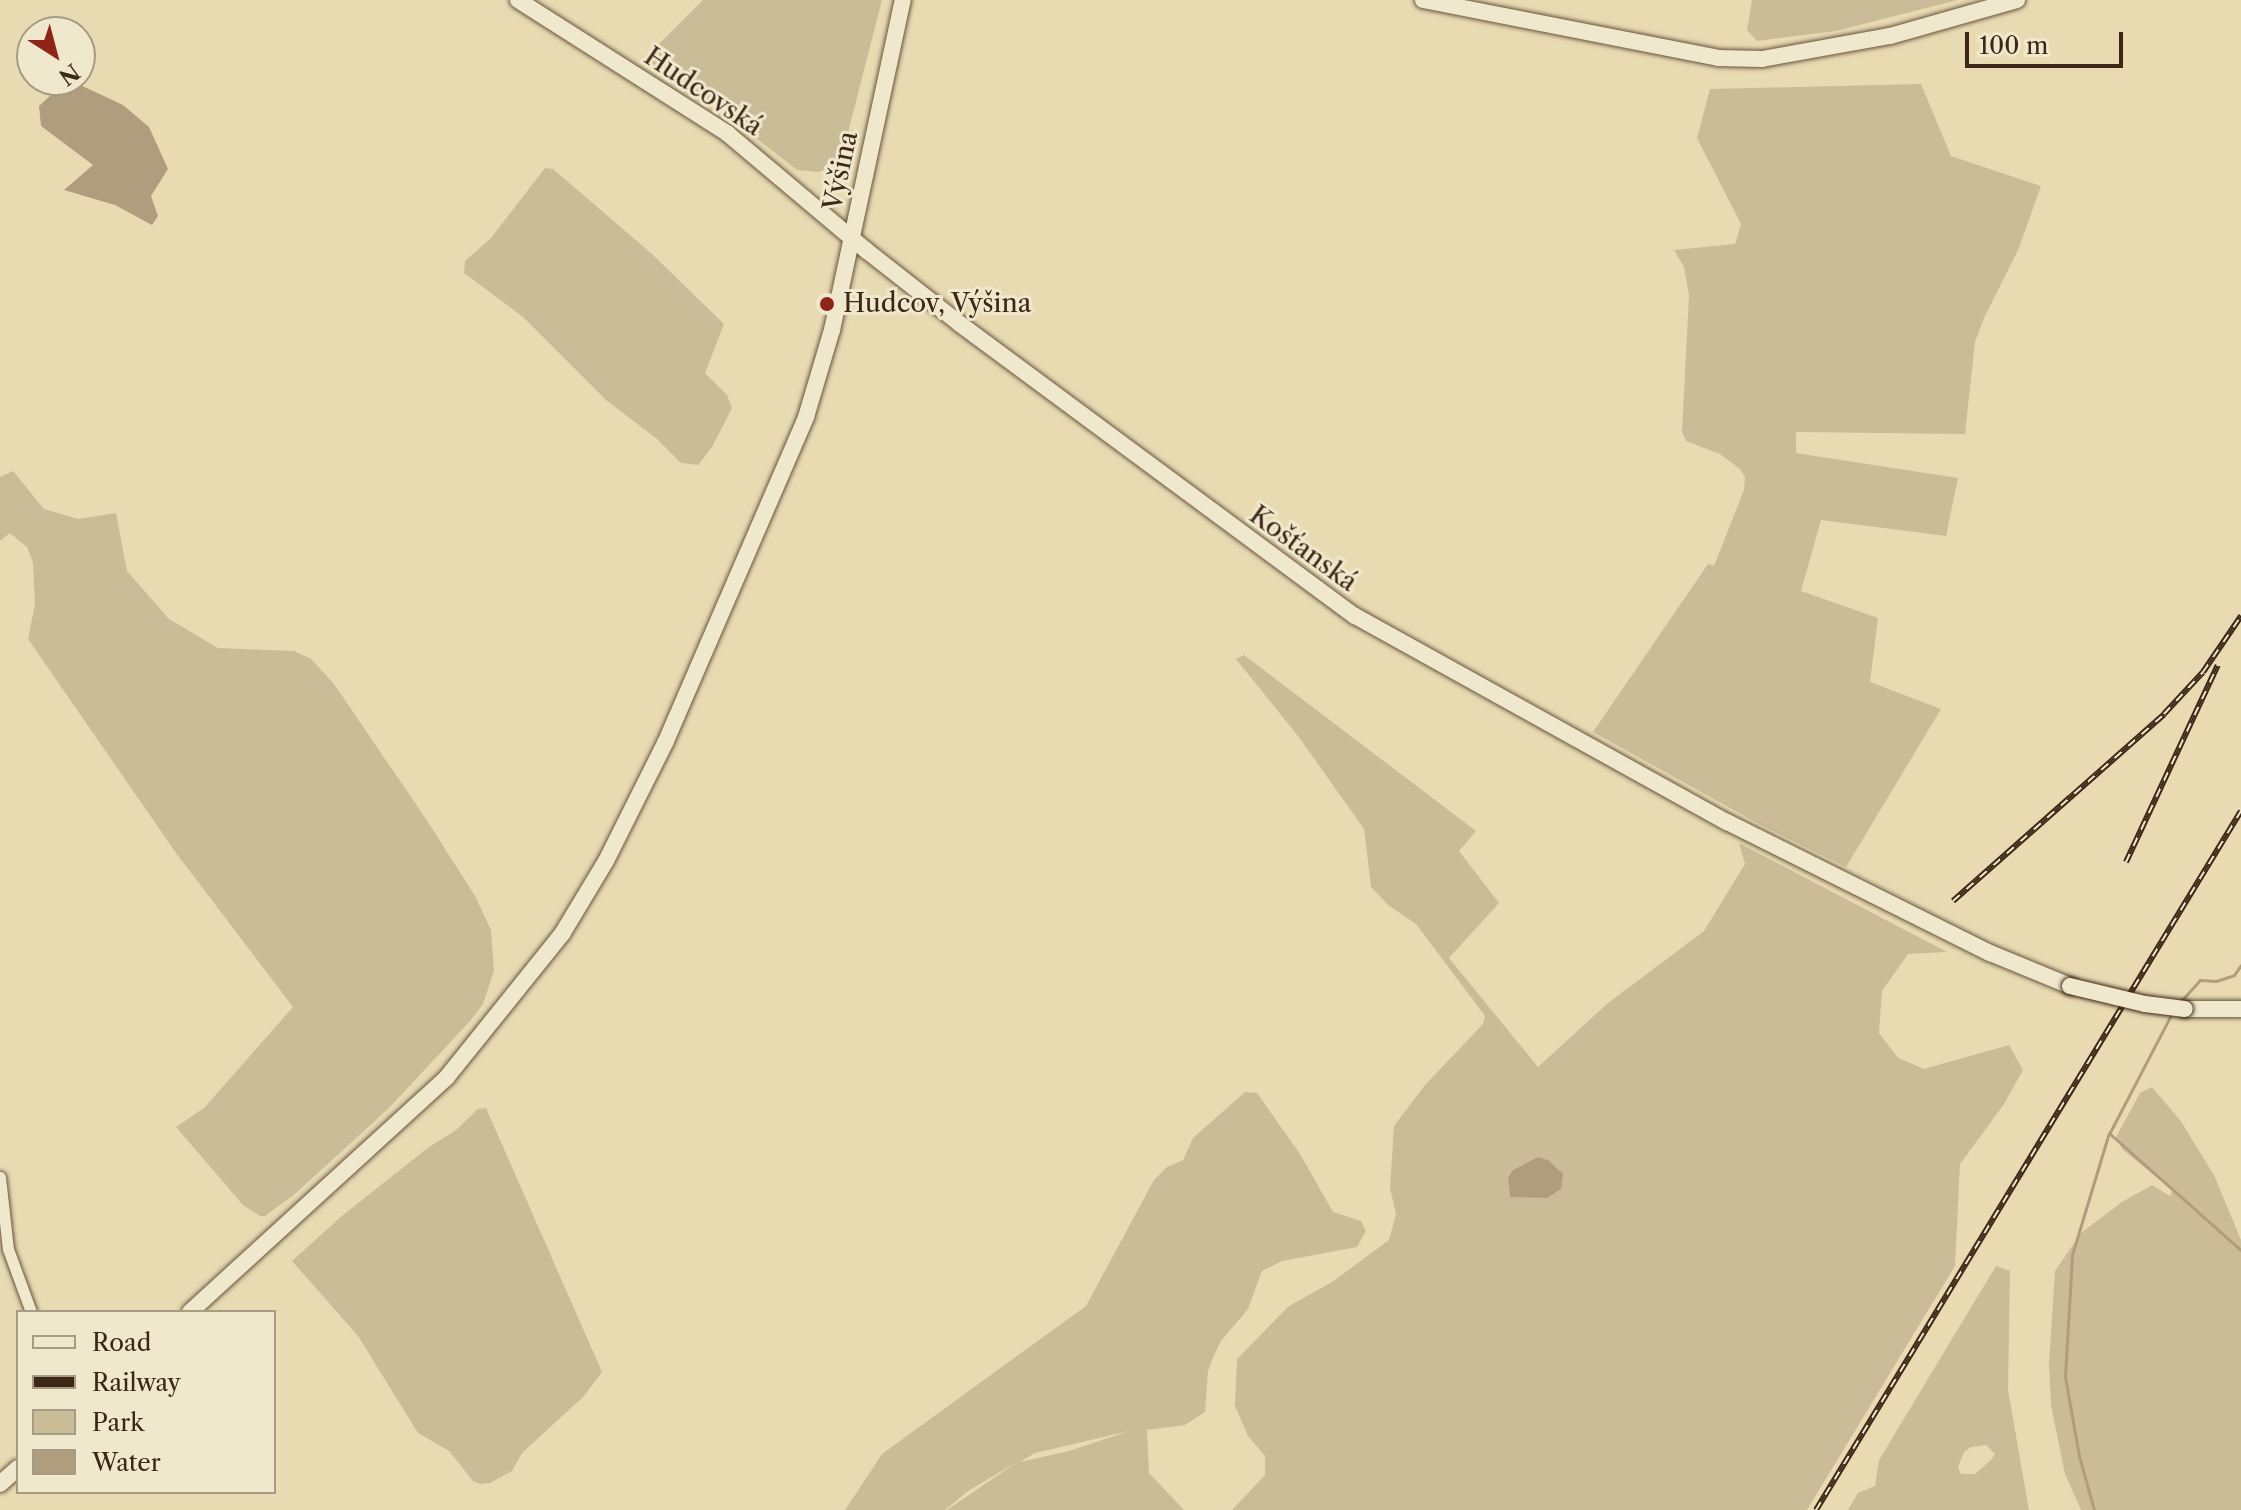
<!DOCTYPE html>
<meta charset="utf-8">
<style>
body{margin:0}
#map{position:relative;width:2241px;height:1510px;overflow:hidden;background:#e8dbb2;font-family:"Libre Caslon Text",serif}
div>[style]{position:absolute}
.green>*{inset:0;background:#cbbc98}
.water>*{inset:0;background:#ae9e7d}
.stream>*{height:3px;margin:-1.5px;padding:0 1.5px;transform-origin:1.5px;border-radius:1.5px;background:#ae9e7d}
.roads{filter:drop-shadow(0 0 2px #68543e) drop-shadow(0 0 2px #68543e)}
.street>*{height:11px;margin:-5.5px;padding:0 5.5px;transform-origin:5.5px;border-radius:5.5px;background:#f0e8cd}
.secondary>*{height:16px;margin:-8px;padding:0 8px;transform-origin:8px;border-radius:8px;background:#f0e8cd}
.rail>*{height:6px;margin-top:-3px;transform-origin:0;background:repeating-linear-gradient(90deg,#f0e8cd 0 9px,#3d2717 0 18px);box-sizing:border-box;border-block:2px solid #3d2717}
.bridges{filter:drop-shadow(0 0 2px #3d2717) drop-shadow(0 0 2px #3d2717)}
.secondary-bridge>*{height:16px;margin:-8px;padding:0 8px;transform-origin:8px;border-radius:8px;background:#f0e8cd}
.dots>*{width:22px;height:22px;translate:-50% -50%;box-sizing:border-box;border:4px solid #f0e8cd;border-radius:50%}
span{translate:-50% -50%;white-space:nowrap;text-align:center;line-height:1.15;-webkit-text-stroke:6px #f0e8cd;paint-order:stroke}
.street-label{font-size:26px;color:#3d2717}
.poi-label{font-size:26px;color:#3d2717}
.left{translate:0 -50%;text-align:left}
.legend{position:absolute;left:16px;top:1310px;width:260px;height:184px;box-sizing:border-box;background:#f0e8cd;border:2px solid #a89b84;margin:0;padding:10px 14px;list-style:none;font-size:24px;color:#3d2717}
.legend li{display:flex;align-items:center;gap:16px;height:40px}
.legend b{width:40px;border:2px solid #a89b84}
.north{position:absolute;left:16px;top:16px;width:80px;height:80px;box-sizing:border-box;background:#f0e8cd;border:2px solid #a89b84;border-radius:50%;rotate:144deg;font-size:22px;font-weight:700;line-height:32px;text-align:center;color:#3d2717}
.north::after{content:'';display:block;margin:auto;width:28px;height:36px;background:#8f2418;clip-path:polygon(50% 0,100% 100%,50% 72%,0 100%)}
.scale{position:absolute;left:1965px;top:32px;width:158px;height:36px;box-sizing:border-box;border:4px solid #3d2717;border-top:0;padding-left:10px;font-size:24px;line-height:28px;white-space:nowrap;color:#3d2717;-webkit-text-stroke:6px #f0e8cd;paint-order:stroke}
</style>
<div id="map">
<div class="green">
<i style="clip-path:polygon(703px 0,882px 0,843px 152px,835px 165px,819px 172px,797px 170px,715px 106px,648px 62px,648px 55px)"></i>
<i style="clip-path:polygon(1752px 0,1958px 0,1836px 31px,1757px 41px,1747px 30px)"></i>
<i style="clip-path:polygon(1921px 84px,1951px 156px,2041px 186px,2019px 248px,1984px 318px,1975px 342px,1965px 434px,1796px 432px,1796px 453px,1958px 478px,1946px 536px,1821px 520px,1801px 591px,1878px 618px,1870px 682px,1941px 709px,1846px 867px,1759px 824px,1593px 732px,1708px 564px,1714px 566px,1744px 490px,1745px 477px,1740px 469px,1720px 454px,1686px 441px,1682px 432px,1689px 295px,1684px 267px,1674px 250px,1735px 244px,1741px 224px,1697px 138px,1710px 89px)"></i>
<i style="clip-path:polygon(545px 168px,553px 169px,652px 254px,724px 324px,705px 373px,727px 395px,732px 408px,712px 447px,698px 465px,681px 463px,657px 439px,606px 400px,523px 317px,464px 273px,465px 261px,491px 238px)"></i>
<i style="clip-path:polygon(13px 471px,44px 509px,78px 519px,116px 513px,127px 571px,169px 619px,218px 648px,294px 651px,311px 659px,334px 684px,428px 822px,475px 896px,491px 930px,494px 971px,483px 1004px,471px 1020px,389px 1108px,295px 1194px,265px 1216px,260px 1216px,243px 1205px,176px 1127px,204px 1108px,293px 1007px,176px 853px,28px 639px,35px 604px,33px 563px,27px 547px,10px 533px,0 541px,0 477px)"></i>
<i style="clip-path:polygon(evenodd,1244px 655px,1476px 831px,1459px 851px,1499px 903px,1449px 958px,1538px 1067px,1608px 1003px,1704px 931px,1745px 864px,1739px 843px,1947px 952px,1908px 954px,1882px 991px,1879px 1033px,1898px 1058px,1924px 1069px,2009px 1045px,2023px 1070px,2004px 1104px,1960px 1164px,1955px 1266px,1807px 1510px,1232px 1510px,1265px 1475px,1265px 1456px,1248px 1436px,1235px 1406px,1237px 1359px,1289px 1306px,1332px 1282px,1389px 1240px,1396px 1214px,1390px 1188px,1394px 1126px,1425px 1085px,1483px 1024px,1485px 1016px,1416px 924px,1388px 905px,1371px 887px,1364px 829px,1301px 740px,1236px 659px,1244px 655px,1538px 1157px,1548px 1160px,1547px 1198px,1510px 1197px,1508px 1176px,1513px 1170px,1538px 1157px)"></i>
<i style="clip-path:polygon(2152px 1087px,2180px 1120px,2214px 1175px,2241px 1240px,2241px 1510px,2081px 1510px,2065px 1474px,2051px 1405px,2049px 1362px,2055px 1271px,2081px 1233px,2122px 1202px,2152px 1185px,2170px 1196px,2172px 1190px,2122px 1149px,2116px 1137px,2140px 1093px)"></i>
<i style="clip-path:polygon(evenodd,1245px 1092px,1257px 1093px,1300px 1154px,1333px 1212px,1361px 1221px,1366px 1231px,1357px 1247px,1282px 1261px,1262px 1271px,1248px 1309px,1221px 1341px,1214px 1355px,1208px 1371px,1205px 1412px,1185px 1425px,1147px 1430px,1149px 1473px,1184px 1510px,947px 1510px,1017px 1462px,968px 1491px,945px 1510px,845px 1510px,882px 1454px,1086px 1306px,1154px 1180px,1167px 1167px,1183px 1160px,1193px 1138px,1245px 1092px,1129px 1431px,1069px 1451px,1020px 1462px,1035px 1453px,1129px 1431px)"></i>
<i style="clip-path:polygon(486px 1108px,602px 1372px,583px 1397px,522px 1453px,512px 1471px,490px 1483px,480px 1484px,473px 1481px,449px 1451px,418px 1433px,358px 1336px,292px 1261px,343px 1215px,429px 1147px,455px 1131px,478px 1109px)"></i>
<i style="clip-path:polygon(evenodd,1996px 1266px,2010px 1271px,2008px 1390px,2029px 1510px,1848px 1510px,1858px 1493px,1875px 1486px,1879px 1460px,1996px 1266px,1986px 1445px,1995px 1454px,1991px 1460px,1975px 1474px,1961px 1474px,1958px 1467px,1964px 1452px,1971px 1447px,1986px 1445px)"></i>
</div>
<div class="water">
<i style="clip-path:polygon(65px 82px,76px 83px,123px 105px,149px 127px,168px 169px,151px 196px,158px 216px,152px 225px,115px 205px,64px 190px,93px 165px,41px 126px,39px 106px)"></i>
<i style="clip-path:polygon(1538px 1157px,1548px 1160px,1563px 1174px,1561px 1189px,1547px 1198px,1510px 1197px,1508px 1177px,1513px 1170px)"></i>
</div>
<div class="stream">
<i style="left:2181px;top:1001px;width:28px;rotate:-48deg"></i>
<i style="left:2200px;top:980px;width:16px;rotate:4deg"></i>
<i style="left:2216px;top:981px;width:19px;rotate:-18deg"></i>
<i style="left:2234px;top:975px;width:12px;rotate:-55deg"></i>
<i style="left:2109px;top:1133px;width:176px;rotate:41.6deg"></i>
<i style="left:2094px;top:1510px;width:56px;rotate:-105.5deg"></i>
<i style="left:2079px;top:1456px;width:80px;rotate:-100deg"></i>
<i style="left:2065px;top:1377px;width:122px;rotate:-86.7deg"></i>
<i style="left:2072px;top:1255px;width:124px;rotate:-73.2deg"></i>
<i style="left:2108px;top:1136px;width:139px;rotate:-62.5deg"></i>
</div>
<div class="roads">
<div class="street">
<i style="left:0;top:1177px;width:72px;rotate:83.7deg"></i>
<i style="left:8px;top:1249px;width:67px;rotate:69.9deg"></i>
</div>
<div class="secondary">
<i style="left:518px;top:0;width:249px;rotate:32.5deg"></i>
<i style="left:728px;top:134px;width:182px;rotate:40.1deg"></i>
<i style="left:867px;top:251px;width:118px;rotate:38.1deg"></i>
<i style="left:960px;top:324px;width:491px;rotate:36.5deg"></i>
<i style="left:1355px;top:616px;width:425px;rotate:29deg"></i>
<i style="left:1727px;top:822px;width:294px;rotate:26.5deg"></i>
<i style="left:1990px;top:953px;width:87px;rotate:22.4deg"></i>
<i style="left:1423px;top:0;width:301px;rotate:11.1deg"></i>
<i style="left:1718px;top:58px;width:44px;rotate:1.3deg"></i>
<i style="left:1762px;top:59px;width:130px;rotate:-10.2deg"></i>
<i style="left:1890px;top:36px;width:132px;rotate:-15.8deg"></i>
<i style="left:2185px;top:1009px;width:56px"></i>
<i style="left:190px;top:1312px;width:348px;rotate:-42.4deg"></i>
<i style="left:447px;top:1077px;width:184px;rotate:-51.2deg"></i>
<i style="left:562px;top:934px;width:85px;rotate:-58.9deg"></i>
<i style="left:606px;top:861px;width:134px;rotate:-63.4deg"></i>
<i style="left:666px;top:741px;width:353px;rotate:-66.6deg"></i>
<i style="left:806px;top:417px;width:91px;rotate:-73.4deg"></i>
<i style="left:832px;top:330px;width:338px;rotate:-77.9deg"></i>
<i style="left:0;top:1484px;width:24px;rotate:-42deg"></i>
</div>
</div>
<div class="rail">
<i style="left:2126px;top:862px;width:217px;rotate:-65deg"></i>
<i style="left:1953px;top:901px;width:282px;rotate:-41.5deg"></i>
<i style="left:2164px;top:714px;width:57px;rotate:-47.1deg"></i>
<i style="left:2203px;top:672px;width:68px;rotate:-55.8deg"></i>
<i style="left:1816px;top:1510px;width:818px;rotate:-58.7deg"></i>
</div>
<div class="bridges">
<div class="secondary-bridge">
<i style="left:2070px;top:986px;width:77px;rotate:13.5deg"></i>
<i style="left:2145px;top:1004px;width:40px;rotate:7.1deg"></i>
</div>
</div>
<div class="dots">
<i style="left:827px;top:304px;background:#8f2418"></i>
</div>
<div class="street-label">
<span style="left:703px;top:92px;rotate:34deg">Hudcovská</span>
<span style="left:841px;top:171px;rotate:-78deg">Výšina</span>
<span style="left:1303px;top:549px;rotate:36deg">Košťanská</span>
</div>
<div class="poi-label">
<span class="left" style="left:843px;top:304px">Hudcov, Výšina</span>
</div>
<ul class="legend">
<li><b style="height:10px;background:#f0e8cd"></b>Road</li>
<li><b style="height:10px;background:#3d2717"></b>Railway</li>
<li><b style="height:22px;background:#cbbc98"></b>Park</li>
<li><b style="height:22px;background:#ae9e7d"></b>Water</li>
</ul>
<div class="north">N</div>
<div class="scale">100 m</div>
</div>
